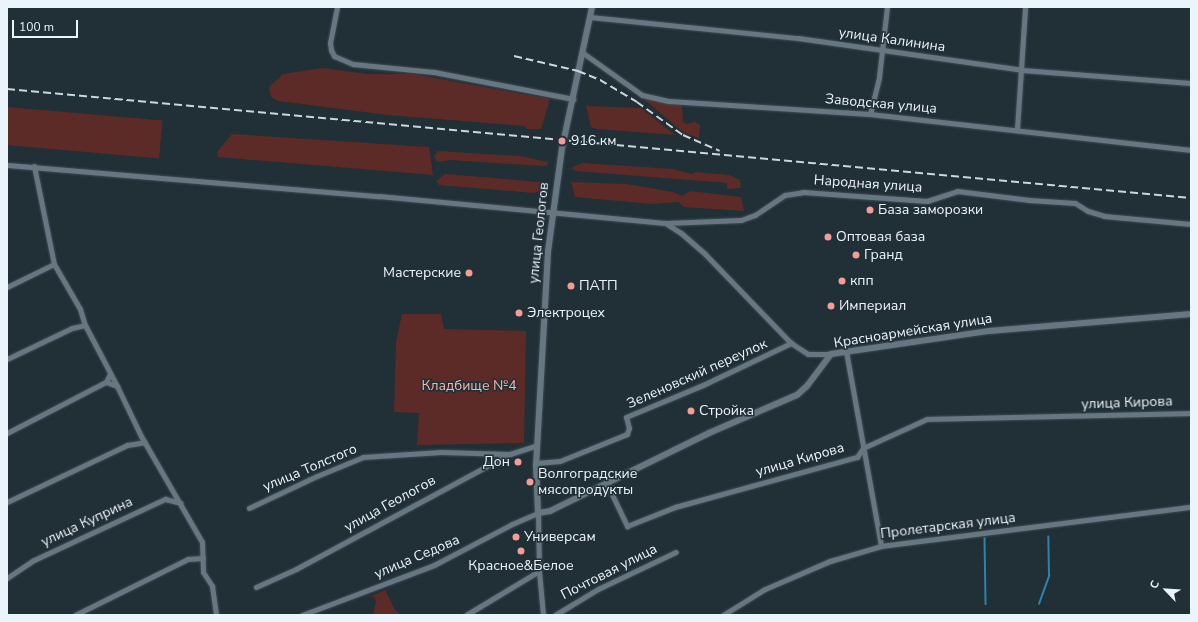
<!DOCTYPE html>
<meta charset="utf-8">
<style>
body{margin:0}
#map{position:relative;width:1198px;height:622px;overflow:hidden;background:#212f37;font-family:"Nunito Sans",sans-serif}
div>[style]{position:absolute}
.green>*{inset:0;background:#5c2b27;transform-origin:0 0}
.stream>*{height:1.5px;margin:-0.75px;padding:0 0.75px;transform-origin:0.75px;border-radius:0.75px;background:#2a83b0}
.roads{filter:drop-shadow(0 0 1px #3f4c53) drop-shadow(0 0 1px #3f4c53)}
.minor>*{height:5px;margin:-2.5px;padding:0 2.5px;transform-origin:2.5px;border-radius:2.5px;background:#677781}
.tertiary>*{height:6px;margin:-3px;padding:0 3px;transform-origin:3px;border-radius:3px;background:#677781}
.rail>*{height:1.5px;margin-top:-0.75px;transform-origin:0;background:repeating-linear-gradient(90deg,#ccd6dc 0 8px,transparent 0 12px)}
.dots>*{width:11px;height:11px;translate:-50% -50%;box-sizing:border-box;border:2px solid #212f37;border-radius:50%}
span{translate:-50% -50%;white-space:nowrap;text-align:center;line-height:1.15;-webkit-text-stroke:3px #212f37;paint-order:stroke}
.street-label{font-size:14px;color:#ebf4fa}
.poi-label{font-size:14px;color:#ebf4fa}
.left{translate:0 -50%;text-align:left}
.right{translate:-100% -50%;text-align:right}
.park-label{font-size:14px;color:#f8b3ac}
.frame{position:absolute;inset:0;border:8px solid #ebf4fa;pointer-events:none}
.north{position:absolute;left:1146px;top:570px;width:40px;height:40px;-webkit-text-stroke:3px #212f37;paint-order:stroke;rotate:295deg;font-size:11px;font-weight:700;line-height:16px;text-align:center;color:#ebf4fa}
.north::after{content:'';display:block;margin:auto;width:14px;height:18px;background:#ebf4fa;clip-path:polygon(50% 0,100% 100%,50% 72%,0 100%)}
.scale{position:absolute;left:12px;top:20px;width:66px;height:18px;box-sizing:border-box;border:2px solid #ebf4fa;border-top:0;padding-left:5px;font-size:12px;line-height:14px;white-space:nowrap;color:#ebf4fa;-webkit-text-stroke:3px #212f37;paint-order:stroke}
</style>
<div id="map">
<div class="green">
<i style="clip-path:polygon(323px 68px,367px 74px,413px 74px,550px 99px,541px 129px,527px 129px,524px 126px,388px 115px,278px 101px,270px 96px,269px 87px,283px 74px)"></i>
<i style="clip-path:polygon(645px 100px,662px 100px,682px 106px,683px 122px,687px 124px,695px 122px,700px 125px,699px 138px,684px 133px)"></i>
<i style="clip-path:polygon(586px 106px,641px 108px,675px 135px,597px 129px,591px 127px)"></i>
<i style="left:7px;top:107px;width:156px;height:38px;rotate:5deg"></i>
<i style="clip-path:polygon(232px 134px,429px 147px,433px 175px,218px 157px,217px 152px)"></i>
<i style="clip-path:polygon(438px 151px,520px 156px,548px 162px,547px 166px,542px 166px,450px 160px,437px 162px,434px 156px)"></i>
<i style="clip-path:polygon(582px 163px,672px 169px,692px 174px,696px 172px,729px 175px,740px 180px,741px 188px,727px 189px,727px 183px,576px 171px,571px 168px)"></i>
<i style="clip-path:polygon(445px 174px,495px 178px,548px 183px,545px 190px,533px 193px,439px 185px,436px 181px)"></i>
<i style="clip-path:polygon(571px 182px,627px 184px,673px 192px,682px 196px,690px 191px,741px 197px,744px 211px,684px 207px,678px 202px,652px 204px,575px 197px)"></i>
<i style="clip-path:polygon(402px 314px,441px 314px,444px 329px,526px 331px,524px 443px,417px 445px,419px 413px,394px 412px,396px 342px)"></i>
<i style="clip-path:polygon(385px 590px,395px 610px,401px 615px,373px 615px,376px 602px,374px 597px,370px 597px)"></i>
</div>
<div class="stream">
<i style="left:985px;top:538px;width:66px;rotate:89.1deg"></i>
<i style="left:1039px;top:604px;width:30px;rotate:-70deg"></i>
<i style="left:1049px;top:576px;width:39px;rotate:-91deg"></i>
</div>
<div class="roads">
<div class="minor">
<i style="left:337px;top:7px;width:37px;rotate:101deg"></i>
<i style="left:330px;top:43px;width:7px;rotate:82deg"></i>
<i style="left:331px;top:50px;width:7px;rotate:63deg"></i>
<i style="left:334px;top:56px;width:21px;rotate:23deg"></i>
<i style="left:353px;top:64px;width:81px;rotate:5.6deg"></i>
<i style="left:434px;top:72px;width:142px;rotate:11deg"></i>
<i style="left:590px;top:17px;width:209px;rotate:5.8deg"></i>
<i style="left:798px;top:38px;width:226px;rotate:8.1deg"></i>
<i style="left:1022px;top:70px;width:169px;rotate:4.4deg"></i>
<i style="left:583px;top:53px;width:72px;rotate:35.4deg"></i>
<i style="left:642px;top:95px;width:28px;rotate:13deg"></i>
<i style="left:669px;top:101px;width:201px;rotate:3.7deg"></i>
<i style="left:870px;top:114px;width:323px;rotate:6.4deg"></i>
<i style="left:870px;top:114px;width:38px;rotate:-76deg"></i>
<i style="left:879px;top:77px;width:70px;rotate:-83.5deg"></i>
<i style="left:1017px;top:129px;width:122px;rotate:-86.2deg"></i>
<i style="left:7px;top:165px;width:373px;rotate:4.8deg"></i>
<i style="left:379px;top:196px;width:287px;rotate:5.4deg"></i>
<i style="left:665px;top:223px;width:19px;rotate:32deg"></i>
<i style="left:681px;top:233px;width:32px;rotate:41deg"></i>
<i style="left:705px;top:254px;width:124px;rotate:46deg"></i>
<i style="left:791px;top:343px;width:20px;rotate:33deg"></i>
<i style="left:808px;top:354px;width:23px"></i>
<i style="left:34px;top:166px;width:100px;rotate:78.5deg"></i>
<i style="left:54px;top:264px;width:52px;rotate:60deg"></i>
<i style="left:80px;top:309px;width:17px;rotate:73deg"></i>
<i style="left:85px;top:325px;width:69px;rotate:62.3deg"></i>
<i style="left:666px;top:223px;width:75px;rotate:-2.3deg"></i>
<i style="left:741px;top:220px;width:15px;rotate:-20deg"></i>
<i style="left:755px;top:215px;width:36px;rotate:-34deg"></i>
<i style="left:785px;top:195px;width:18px;rotate:-9deg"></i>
<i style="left:803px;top:192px;width:124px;rotate:4.2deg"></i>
<i style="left:927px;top:201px;width:32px;rotate:-18deg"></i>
<i style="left:957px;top:191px;width:73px;rotate:7.1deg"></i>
<i style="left:1029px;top:200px;width:46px;rotate:3.7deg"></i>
<i style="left:1075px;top:203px;width:15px;rotate:32deg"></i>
<i style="left:1088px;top:211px;width:17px;rotate:17deg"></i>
<i style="left:1104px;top:216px;width:87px;rotate:5.3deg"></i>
<i style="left:7px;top:287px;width:52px;rotate:-26.1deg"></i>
<i style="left:846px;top:351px;width:198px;rotate:79.8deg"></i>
<i style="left:7px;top:359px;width:72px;rotate:-25.5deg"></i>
<i style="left:72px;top:328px;width:13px;rotate:-13deg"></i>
<i style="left:110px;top:374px;width:9px;rotate:117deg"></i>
<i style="left:106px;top:382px;width:12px;rotate:20deg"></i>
<i style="left:117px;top:386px;width:55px;rotate:64.4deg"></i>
<i style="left:141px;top:436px;width:122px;rotate:60.1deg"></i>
<i style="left:202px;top:542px;width:30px;rotate:88deg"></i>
<i style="left:203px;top:572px;width:17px;rotate:57deg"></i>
<i style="left:212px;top:586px;width:29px;rotate:82deg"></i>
<i style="left:7px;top:433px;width:111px;rotate:-27.3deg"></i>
<i style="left:536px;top:463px;width:24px;rotate:-5deg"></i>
<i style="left:560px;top:461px;width:72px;rotate:-21.9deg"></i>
<i style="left:627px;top:434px;width:6px;rotate:-72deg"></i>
<i style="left:629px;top:428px;width:11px;rotate:-105deg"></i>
<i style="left:626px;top:417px;width:83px;rotate:-22.6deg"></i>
<i style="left:703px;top:385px;width:98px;rotate:-25.5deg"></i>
<i style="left:607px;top:484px;width:47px;rotate:64.5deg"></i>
<i style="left:627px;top:526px;width:52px;rotate:-21.6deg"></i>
<i style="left:675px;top:507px;width:189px;rotate:-15.4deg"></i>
<i style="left:857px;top:457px;width:11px;rotate:-56deg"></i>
<i style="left:863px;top:448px;width:70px;rotate:-24.4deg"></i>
<i style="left:927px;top:419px;width:264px;rotate:-1.3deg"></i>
<i style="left:7px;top:502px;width:133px;rotate:-25.4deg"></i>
<i style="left:127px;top:445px;width:18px;rotate:-9deg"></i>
<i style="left:249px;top:508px;width:75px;rotate:-25.2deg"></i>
<i style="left:317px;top:476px;width:50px;rotate:-22.4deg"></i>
<i style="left:363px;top:457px;width:78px;rotate:-3.7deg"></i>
<i style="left:441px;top:452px;width:68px;rotate:1.7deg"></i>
<i style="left:7px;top:578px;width:32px;rotate:-34deg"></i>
<i style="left:34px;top:560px;width:145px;rotate:-25deg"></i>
<i style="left:165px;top:499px;width:16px;rotate:14deg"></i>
<i style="left:256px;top:587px;width:44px;rotate:-24.2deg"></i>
<i style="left:296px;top:569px;width:243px;rotate:-28.3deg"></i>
<i style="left:510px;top:454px;width:28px;rotate:-18deg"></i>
<i style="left:75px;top:615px;width:126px;rotate:-26.4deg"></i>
<i style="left:188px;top:559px;width:15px;rotate:-4deg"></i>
<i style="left:302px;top:615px;width:141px;rotate:-20.7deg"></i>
<i style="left:434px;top:565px;width:88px;rotate:-27.7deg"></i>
<i style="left:512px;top:524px;width:28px;rotate:-23deg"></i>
<i style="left:538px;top:513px;width:58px;rotate:89deg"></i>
<i style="left:539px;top:571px;width:44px;rotate:84.8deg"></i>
<i style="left:466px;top:615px;width:85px;rotate:-31.1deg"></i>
<i style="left:555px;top:615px;width:50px;rotate:-31.2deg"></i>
<i style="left:598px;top:589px;width:86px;rotate:-25.4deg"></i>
<i style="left:723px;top:615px;width:49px;rotate:-31.8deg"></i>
<i style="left:765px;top:589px;width:71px;rotate:-23.3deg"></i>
<i style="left:830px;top:561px;width:53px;rotate:-16.4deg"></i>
<i style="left:881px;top:546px;width:312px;rotate:-7.2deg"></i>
</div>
<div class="tertiary">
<i style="left:592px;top:7px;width:144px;rotate:102deg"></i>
<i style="left:562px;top:148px;width:105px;rotate:97.7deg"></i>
<i style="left:548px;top:252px;width:213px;rotate:93.2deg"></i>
<i style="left:536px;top:465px;width:48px;rotate:87.6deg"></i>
<i style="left:538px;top:513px;width:12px;rotate:-9deg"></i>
<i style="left:550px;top:511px;width:177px;rotate:-26.1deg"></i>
<i style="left:709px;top:433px;width:96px;rotate:-23.4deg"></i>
<i style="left:797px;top:395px;width:13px;rotate:-42deg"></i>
<i style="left:807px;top:386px;width:40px;rotate:-53deg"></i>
<i style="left:831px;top:354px;width:160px;rotate:-8.3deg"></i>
<i style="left:989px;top:331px;width:203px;rotate:-4.8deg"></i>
</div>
</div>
<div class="rail">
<i style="left:514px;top:56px;width:66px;rotate:13.2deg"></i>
<i style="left:578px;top:71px;width:24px;rotate:22deg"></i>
<i style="left:600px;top:80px;width:43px;rotate:30.7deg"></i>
<i style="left:637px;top:102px;width:57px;rotate:35.7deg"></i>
<i style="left:683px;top:135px;width:40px;rotate:23.4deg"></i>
<i style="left:7px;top:89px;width:1189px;rotate:5.26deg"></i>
</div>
<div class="dots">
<i style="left:562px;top:141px;background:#f59c93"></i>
<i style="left:870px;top:210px;background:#f59c93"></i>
<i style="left:828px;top:237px;background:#f59c93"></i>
<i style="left:856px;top:255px;background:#f59c93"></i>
<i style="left:469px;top:273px;background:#f59c93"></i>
<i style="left:842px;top:281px;background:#f59c93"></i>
<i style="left:571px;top:286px;background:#f59c93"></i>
<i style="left:831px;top:306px;background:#f59c93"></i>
<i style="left:519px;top:313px;background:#f59c93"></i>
<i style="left:691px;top:411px;background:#f59c93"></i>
<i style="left:518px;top:462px;background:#f59c93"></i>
<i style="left:530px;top:482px;background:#f59c93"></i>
<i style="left:516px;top:537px;background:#f59c93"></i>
<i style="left:521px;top:551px;background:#f59c93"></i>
</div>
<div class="street-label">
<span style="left:892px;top:40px;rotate:8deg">улица Калинина</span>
<span style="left:881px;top:104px;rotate:5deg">Заводская улица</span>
<span style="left:868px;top:184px;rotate:4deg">Народная улица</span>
<span style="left:539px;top:233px;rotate:-84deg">улица Геологов</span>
<span style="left:913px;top:331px;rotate:-9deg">Красноармейская улица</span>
<span style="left:697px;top:374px;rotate:-24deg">Зеленовский переулок</span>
<span style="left:1127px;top:403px;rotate:-2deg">улица Кирова</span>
<span style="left:800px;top:460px;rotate:-16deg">улица Кирова</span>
<span style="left:310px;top:468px;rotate:-23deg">улица Толстого</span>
<span style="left:390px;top:504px;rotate:-29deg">улица Геологов</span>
<span style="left:87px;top:522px;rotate:-25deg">улица Куприна</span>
<span style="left:948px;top:526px;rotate:-7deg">Пролетарская улица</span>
<span style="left:417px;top:557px;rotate:-23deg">улица Седова</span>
<span style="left:609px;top:572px;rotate:-27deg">Почтовая улица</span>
</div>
<div class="poi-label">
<span class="left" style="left:571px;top:141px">916 км</span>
<span class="left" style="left:878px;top:210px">База заморозки</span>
<span class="left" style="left:836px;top:237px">Оптовая база</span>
<span class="left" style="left:864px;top:255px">Гранд</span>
<span class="right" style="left:461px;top:273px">Мастерские</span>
<span class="left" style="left:850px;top:281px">кпп</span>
<span class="left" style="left:579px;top:286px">ПАТП</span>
<span class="left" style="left:839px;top:306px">Империал</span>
<span class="left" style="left:527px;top:313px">Электроцех</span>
<span class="left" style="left:699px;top:411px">Стройка</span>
<span class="right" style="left:510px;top:462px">Дон</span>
<span class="left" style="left:538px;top:482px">Волгоградские<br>мясопродукты</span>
<span class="left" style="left:524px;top:537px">Универсам</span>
<span style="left:521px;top:566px">Красное&amp;Белое</span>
</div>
<div class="park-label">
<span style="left:469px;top:386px">Кладбище №4</span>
</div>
<div class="frame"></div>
<div class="north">С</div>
<div class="scale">100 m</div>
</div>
